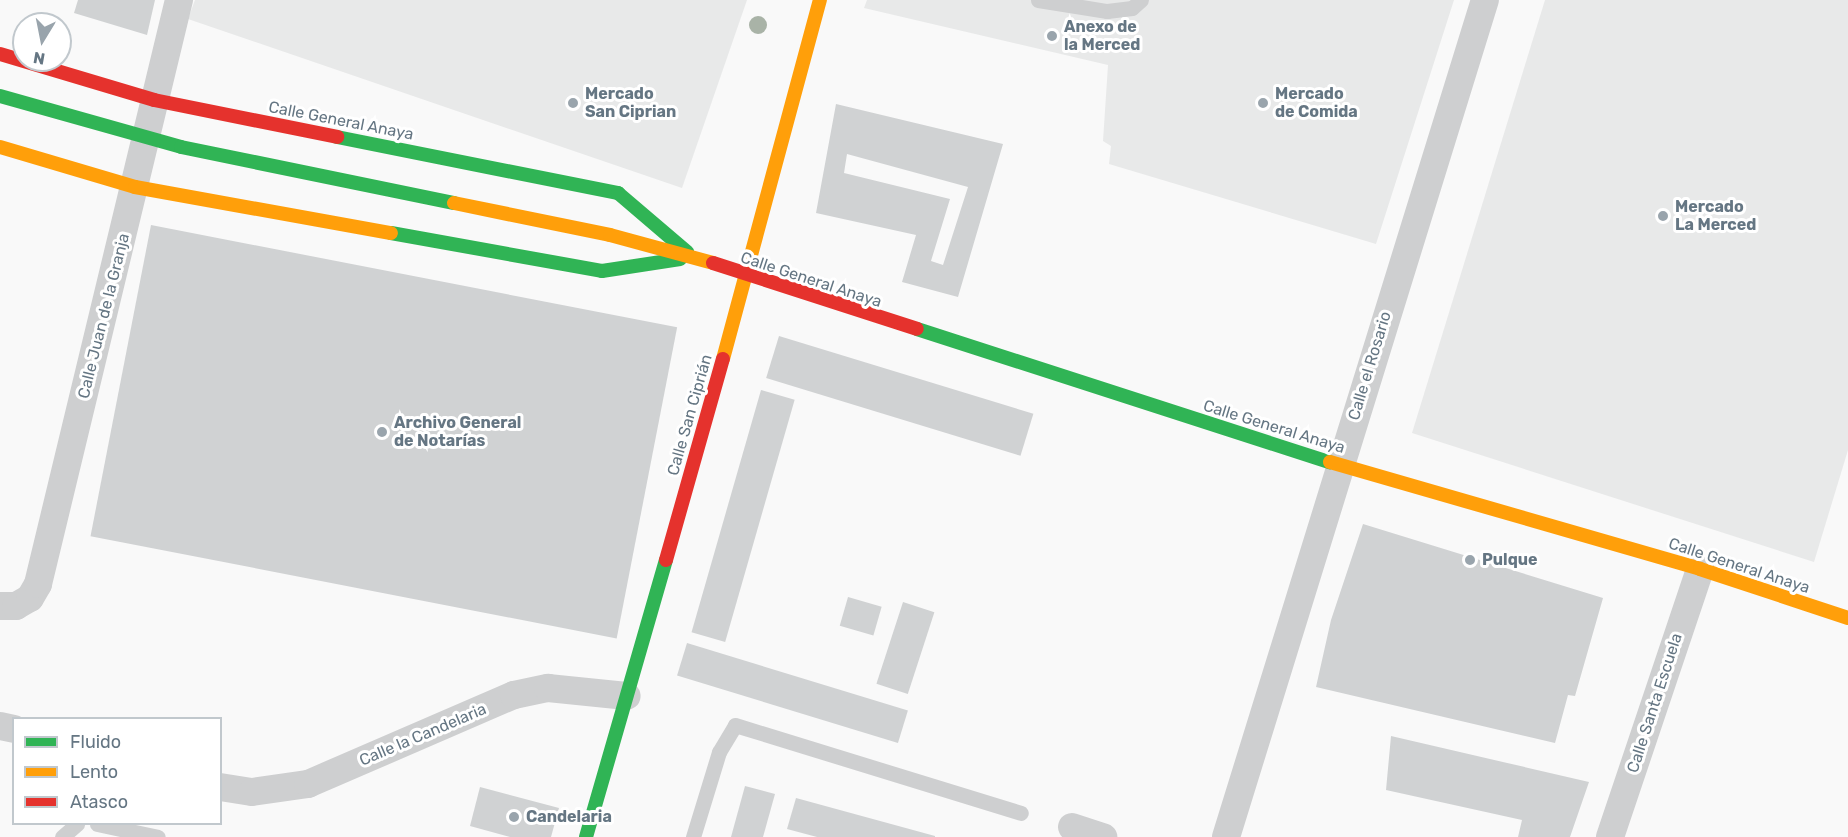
<!DOCTYPE html>
<meta charset="utf-8">
<style>
body{margin:0}
#map{position:relative;width:1848px;height:837px;overflow:hidden;background:#f9f9f9;font-family:Rubik,sans-serif}
div>[style]{position:absolute}
.built>*{inset:0;background:#e8e9e9}
.building>*{inset:0;background:#d0d2d3;transform-origin:0 0}
.lane>*{height:15px;margin:-7.5px;padding:0 7.5px;transform-origin:7.5px;border-radius:7.5px;background:#cecfd0}
.street>*{height:28px;margin:-14px;padding:0 14px;transform-origin:14px;border-radius:14px;background:#cecfd0}
.fast>*{height:14px;margin:-7px;padding:0 7px;transform-origin:7px;border-radius:7px;background:#30b455}
.slow>*{height:14px;margin:-7px;padding:0 7px;transform-origin:7px;border-radius:7px;background:#ff9f0a}
.jam>*{height:14px;margin:-7px;padding:0 7px;transform-origin:7px;border-radius:7px;background:#e5322d}
.trees>*{width:18px;height:18px;margin:-9px;border-radius:50%;background:#a9b3a7}
.dots>*{width:16px;height:16px;translate:-50% -50%;box-sizing:border-box;border:3px solid #fff;border-radius:50%}
span{translate:-50% -50%;white-space:nowrap;text-align:center;line-height:1.15;-webkit-text-stroke:6px #fff;paint-order:stroke}
.poi-label{font-size:16px;color:#657683;font-weight:700}
.left{translate:0 -50%;text-align:left}
.street-label{font-size:16px;color:#657683}
.legend{position:absolute;left:12px;top:717px;width:210px;height:108px;box-sizing:border-box;background:#fff;border:2px solid #c1c8cd;margin:0;padding:8px 10px;list-style:none;font-size:18px;color:#657683}
.legend li{display:flex;align-items:center;gap:12px;height:30px}
.legend b{width:30px;border:2px solid #c1c8cd}
.north{position:absolute;left:12px;top:12px;width:60px;height:60px;box-sizing:border-box;background:#fff;border:2px solid #c1c8cd;border-radius:50%;rotate:190deg;font-size:16px;font-weight:700;line-height:24px;text-align:center;color:#657683}
.north::after{content:'';display:block;margin:auto;width:21px;height:27px;background:#99a4ac;clip-path:polygon(50% 0,100% 100%,50% 72%,0 100%)}
</style>
<div id="map">
<div class="built">
<i style="clip-path:polygon(195px 0,747px 0,682px 188px,188px 19px)"></i>
<i style="clip-path:polygon(867px 0,1454px 0,1376px 244px,1109px 164px,1111px 146px,1103px 141px,1108px 65px,864px 8px)"></i>
<i style="clip-path:polygon(1545px 0,1848px 0,1848px 450px,1814px 562px,1412px 433px)"></i>
</div>
<div class="building">
<i style="clip-path:polygon(78px 0,155px 0,147px 35px,74px 13px)"></i>
<i style="clip-path:polygon(evenodd,836px 104px,1003px 144px,958px 297px,902px 282px,916px 235px,816px 213px,836px 104px,847px 154px,968px 187px,943px 265px,931px 261px,950px 199px,844px 173px,847px 154px)"></i>
<i style="left:151px;top:225px;width:536px;height:317px;rotate:11deg"></i>
<i style="left:779px;top:336px;width:266px;height:44px;rotate:17deg"></i>
<i style="left:761px;top:390px;width:35px;height:252px;rotate:16deg"></i>
<i style="clip-path:polygon(1363px 524px,1603px 598px,1575px 696px,1568px 695px,1555px 743px,1316px 687px,1331px 620px)"></i>
<i style="left:848px;top:597px;width:35px;height:30px;rotate:16deg"></i>
<i style="left:903px;top:602px;width:33px;height:86px;rotate:18deg"></i>
<i style="left:687px;top:643px;width:231px;height:34px;rotate:17deg"></i>
<i style="clip-path:polygon(1391px 736px,1589px 782px,1570px 837px,1518px 837px,1522px 820px,1386px 790px)"></i>
<i style="clip-path:polygon(745px 786px,775px 794px,763px 837px,731px 837px)"></i>
<i style="clip-path:polygon(480px 787px,559px 808px,551px 837px,510px 837px,470px 826px)"></i>
<i style="clip-path:polygon(796px 798px,935px 836px,935px 837px,817px 837px,787px 829px)"></i>
</div>
<div class="lane">
<i style="left:1038px;top:0;width:70px;rotate:9.1deg"></i>
<i style="left:1107px;top:11px;width:25px;rotate:-7deg"></i>
<i style="left:1132px;top:8px;width:12px;rotate:-42deg"></i>
<i style="left:97px;top:824px;width:62px;rotate:12deg"></i>
<i style="left:62px;top:837px;width:20px;rotate:-41deg"></i>
<i style="left:693px;top:837px;width:89px;rotate:-73deg"></i>
<i style="left:719px;top:752px;width:31px;rotate:-59deg"></i>
<i style="left:735px;top:725px;width:299px;rotate:17.1deg"></i>
</div>
<div class="street">
<i style="left:0;top:606px;width:16px"></i>
<i style="left:16px;top:606px;width:16px;rotate:-30deg"></i>
<i style="left:30px;top:598px;width:16px;rotate:-60deg"></i>
<i style="left:38px;top:584px;width:601px;rotate:-76.43deg"></i>
<i style="left:0;top:726px;width:14px;rotate:12deg"></i>
<i style="left:220px;top:787px;width:32px;rotate:9deg"></i>
<i style="left:252px;top:792px;width:57px;rotate:-8.1deg"></i>
<i style="left:308px;top:784px;width:224px;rotate:-23.4deg"></i>
<i style="left:514px;top:695px;width:35px;rotate:-12deg"></i>
<i style="left:548px;top:688px;width:79px;rotate:5.8deg"></i>
<i style="left:1072px;top:827px;width:33px;rotate:18deg"></i>
<i style="left:1226px;top:837px;width:876px;rotate:-72.81deg"></i>
<i style="left:1610px;top:837px;width:283px;rotate:-71.4deg"></i>
</div>
<div class="fast">
<i style="left:0;top:96px;width:188px;rotate:15.7deg"></i>
<i style="left:181px;top:147px;width:279px;rotate:11.6deg"></i>
<i style="left:337px;top:137px;width:287px;rotate:11.3deg"></i>
<i style="left:618px;top:193px;width:91px;rotate:40.5deg"></i>
<i style="left:391px;top:233px;width:214px;rotate:10.2deg"></i>
<i style="left:602px;top:271px;width:79px;rotate:-8.7deg"></i>
<i style="left:917px;top:329px;width:434px;rotate:17.9deg"></i>
<i style="left:586px;top:837px;width:288px;rotate:-73.9deg"></i>
</div>
<div class="slow">
<i style="left:0;top:147px;width:141px;rotate:16.5deg"></i>
<i style="left:135px;top:187px;width:260px;rotate:10.2deg"></i>
<i style="left:454px;top:203px;width:159px;rotate:11.6deg"></i>
<i style="left:610px;top:235px;width:107px;rotate:15.2deg"></i>
<i style="left:723px;top:359px;width:372px;rotate:-74.9deg"></i>
<i style="left:1330px;top:462px;width:385px;rotate:16.1deg"></i>
<i style="left:1700px;top:569px;width:156px;rotate:18.3deg"></i>
</div>
<div class="jam">
<i style="left:0;top:54px;width:161px;rotate:16.6deg"></i>
<i style="left:154px;top:100px;width:187px;rotate:11.4deg"></i>
<i style="left:713px;top:263px;width:214px;rotate:17.9deg"></i>
<i style="left:666px;top:560px;width:209px;rotate:-74.2deg"></i>
</div>
<div class="trees">
<i style="left:758px;top:25px"></i>
</div>
<div class="dots">
<i style="left:1052px;top:36px;background:#99a4ac"></i>
<i style="left:573px;top:103px;background:#99a4ac"></i>
<i style="left:1263px;top:103px;background:#99a4ac"></i>
<i style="left:1663px;top:216px;background:#99a4ac"></i>
<i style="left:382px;top:432px;background:#99a4ac"></i>
<i style="left:1470px;top:560px;background:#99a4ac"></i>
<i style="left:514px;top:817px;background:#99a4ac"></i>
</div>
<div class="poi-label">
<span class="left" style="left:1064px;top:36px">Anexo de<br>la Merced</span>
<span class="left" style="left:585px;top:103px">Mercado<br>San Ciprian</span>
<span class="left" style="left:1275px;top:103px">Mercado<br>de Comida</span>
<span class="left" style="left:1675px;top:216px">Mercado<br>La Merced</span>
<span class="left" style="left:394px;top:432px">Archivo General<br>de Notarías</span>
<span class="left" style="left:1482px;top:560px">Pulque</span>
<span class="left" style="left:526px;top:817px">Candelaria</span>
</div>
<div class="street-label">
<span style="left:341px;top:121px;rotate:11deg">Calle General Anaya</span>
<span style="left:811px;top:280px;rotate:18deg">Calle General Anaya</span>
<span style="left:104px;top:316px;rotate:-76deg">Calle Juan de la Granja</span>
<span style="left:1370px;top:366px;rotate:-73deg">Calle el Rosario</span>
<span style="left:690px;top:415px;rotate:-74deg">Calle San Ciprián</span>
<span style="left:1274px;top:427px;rotate:17deg">Calle General Anaya</span>
<span style="left:1739px;top:566px;rotate:18deg">Calle General Anaya</span>
<span style="left:1655px;top:703px;rotate:-72deg">Calle Santa Escuela</span>
<span style="left:423px;top:735px;rotate:-23deg">Calle la Candelaria</span>
</div>
<ul class="legend">
<li><b style="height:8px;background:#30b455"></b>Fluido</li>
<li><b style="height:8px;background:#ff9f0a"></b>Lento</li>
<li><b style="height:8px;background:#e5322d"></b>Atasco</li>
</ul>
<div class="north">N</div>
</div>
